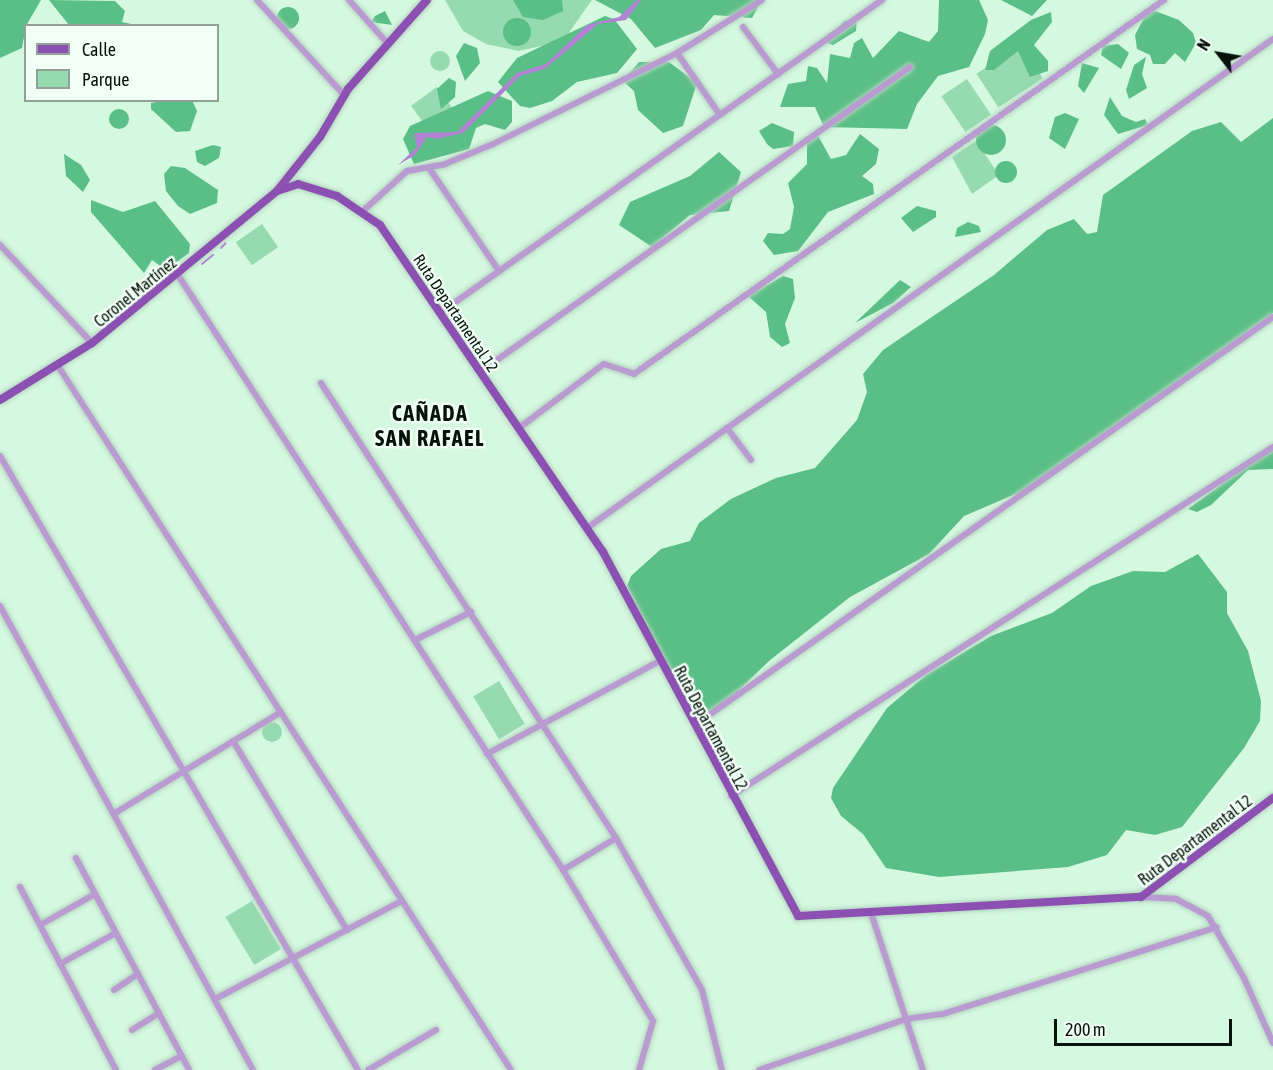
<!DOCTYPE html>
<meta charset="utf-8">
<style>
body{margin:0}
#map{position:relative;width:1273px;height:1070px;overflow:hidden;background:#d5f8e1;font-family:"Asap Condensed",sans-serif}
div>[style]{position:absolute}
.green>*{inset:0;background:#96dab0;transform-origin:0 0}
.round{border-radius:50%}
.forest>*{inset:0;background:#5abf86}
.water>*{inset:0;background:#b182d3}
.stream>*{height:1.5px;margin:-0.75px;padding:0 0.75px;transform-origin:0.75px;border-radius:0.75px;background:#b182d3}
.roads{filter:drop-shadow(0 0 2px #b4d3bf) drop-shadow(0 0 2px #b4d3bf)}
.minor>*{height:6px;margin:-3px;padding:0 3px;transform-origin:3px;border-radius:3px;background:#b99ad1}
.major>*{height:8px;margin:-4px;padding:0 4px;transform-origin:4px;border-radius:4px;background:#8c50b3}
span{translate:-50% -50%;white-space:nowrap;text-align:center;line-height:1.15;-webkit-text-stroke:5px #f1fff6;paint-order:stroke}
.street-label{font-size:16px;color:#06120b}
.district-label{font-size:22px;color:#06120b;font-weight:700;letter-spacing:1.5px}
.legend{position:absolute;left:24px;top:24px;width:195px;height:78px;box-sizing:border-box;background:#f1fff6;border:2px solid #93a098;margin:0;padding:8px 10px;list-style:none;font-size:18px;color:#06120b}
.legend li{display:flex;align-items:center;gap:12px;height:30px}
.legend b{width:30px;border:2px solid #93a098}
.north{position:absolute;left:1189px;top:24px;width:60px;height:60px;-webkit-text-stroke:4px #f1fff6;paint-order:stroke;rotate:301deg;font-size:16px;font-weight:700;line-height:24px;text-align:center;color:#06120b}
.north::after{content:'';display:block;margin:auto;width:21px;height:27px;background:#06120b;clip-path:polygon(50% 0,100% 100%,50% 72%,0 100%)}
.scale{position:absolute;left:1054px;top:1019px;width:178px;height:27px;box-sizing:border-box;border:3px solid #06120b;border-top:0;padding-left:8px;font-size:18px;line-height:21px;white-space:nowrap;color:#06120b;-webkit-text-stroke:4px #f1fff6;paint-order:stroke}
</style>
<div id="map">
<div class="green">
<i style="clip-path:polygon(445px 0,592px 0,563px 41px,519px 51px,486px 44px,463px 31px)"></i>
<i style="left:1021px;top:45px;width:40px;height:53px;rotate:57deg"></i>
<i class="round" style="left:430px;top:51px;width:20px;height:20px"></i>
<i style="left:967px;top:79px;width:43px;height:31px;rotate:56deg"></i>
<i style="left:437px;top:87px;width:27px;height:32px;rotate:54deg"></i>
<i style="clip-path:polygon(976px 141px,999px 175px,972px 194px,952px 157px)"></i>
<i style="left:262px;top:224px;width:28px;height:32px;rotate:55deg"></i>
<i style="left:499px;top:681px;width:50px;height:30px;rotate:59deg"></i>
<i class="round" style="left:262px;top:722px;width:20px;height:20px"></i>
<i style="left:252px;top:901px;width:56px;height:31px;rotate:59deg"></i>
</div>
<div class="forest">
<i style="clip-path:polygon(0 0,41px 0,26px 26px,22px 48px,0 58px)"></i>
<i style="clip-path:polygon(49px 0,115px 1px,125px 11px,122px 22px,136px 25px,69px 25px)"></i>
<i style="clip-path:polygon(513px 0,562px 0,563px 11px,543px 20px,523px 17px)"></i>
<i style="clip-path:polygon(595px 0,762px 0,752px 18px,714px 15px,701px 30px,655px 48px,631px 19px)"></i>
<i style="clip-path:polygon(939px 0,979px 0,988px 20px,985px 34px,969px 67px,938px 76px,917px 104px,907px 129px,824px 127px,815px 107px,780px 107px,788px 84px,806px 81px,808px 66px,817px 68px,827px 83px,830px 54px,850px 58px,854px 43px,862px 38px,873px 58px,899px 31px,929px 42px,938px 31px)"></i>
<i style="clip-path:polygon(1001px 0,1047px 0,1032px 16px)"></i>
<i class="round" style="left:277px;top:7px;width:22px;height:22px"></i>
<i style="clip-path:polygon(385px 11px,392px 25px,371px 22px,375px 16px)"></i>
<i style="clip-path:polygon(1155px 11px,1179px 20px,1193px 33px,1196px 43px,1185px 62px,1175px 53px,1165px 64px,1153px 64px,1150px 55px,1137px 49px,1135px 35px,1146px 14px)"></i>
<i style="clip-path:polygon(1051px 12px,1052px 22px,1034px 45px,1048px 61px,1048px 71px,1030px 77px,1018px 51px,994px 70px,985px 70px,990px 51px,1031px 20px)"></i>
<i style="clip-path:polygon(605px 16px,614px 19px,637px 49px,617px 73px,577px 82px,552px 101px,530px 108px,520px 106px,498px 82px,517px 58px)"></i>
<i style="clip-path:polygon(857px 18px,856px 31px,833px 45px,824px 42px,844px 21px)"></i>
<i class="round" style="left:503px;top:18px;width:28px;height:28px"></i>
<i style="clip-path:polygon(464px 43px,477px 48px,480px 63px,465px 81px,456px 56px)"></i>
<i style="clip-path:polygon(1118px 44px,1129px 53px,1121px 69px,1101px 55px,1103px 46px)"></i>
<i style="clip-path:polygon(1146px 57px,1142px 74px,1147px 88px,1129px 99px,1126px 90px,1134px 65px)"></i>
<i style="clip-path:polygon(639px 62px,669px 62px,697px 83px,683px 126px,663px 133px,638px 110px,634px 91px,623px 81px)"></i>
<i style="clip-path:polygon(1082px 63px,1099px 68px,1084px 93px,1078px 86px)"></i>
<i style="clip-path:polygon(449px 78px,456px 82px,455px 97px,441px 109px,437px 89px)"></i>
<i style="clip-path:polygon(488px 91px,512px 101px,512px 122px,505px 130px,485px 124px,476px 128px,469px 149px,414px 164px,403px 139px,410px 126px)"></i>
<i style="clip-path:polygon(1110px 97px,1122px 116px,1136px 122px,1145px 119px,1148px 125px,1118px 134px,1104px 115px)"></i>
<i style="clip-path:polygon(192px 100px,197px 111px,190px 131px,176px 132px,151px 109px,151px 103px,161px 101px)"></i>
<i class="round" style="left:109px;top:109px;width:20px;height:20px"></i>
<i style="clip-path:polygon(1065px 113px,1079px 119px,1065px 149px,1049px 138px,1055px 117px)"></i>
<i style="clip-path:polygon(1273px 118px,1273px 313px,1030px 488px,964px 516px,929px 554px,850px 597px,769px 661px,699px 729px,627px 586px,631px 576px,661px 549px,690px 541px,699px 523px,731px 499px,776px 478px,815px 468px,857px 420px,867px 392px,863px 374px,883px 350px,994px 275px,1047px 230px,1074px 219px,1087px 234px,1097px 232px,1103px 195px,1192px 131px,1221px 122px,1241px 142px)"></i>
<i style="clip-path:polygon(772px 123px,794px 132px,793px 146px,773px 149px,767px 144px,759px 131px)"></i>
<i class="round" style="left:976px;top:125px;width:30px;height:30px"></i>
<i style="clip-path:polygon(817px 134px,831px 159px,846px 155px,860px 134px,879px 149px,876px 164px,862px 176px,873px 184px,874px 194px,828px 212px,798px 251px,774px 255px,763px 241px,768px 233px,783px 234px,790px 229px,794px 207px,788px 183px,807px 164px,807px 144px)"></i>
<i style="clip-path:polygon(213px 145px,221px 147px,219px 158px,205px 166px,197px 162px,195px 151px)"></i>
<i style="clip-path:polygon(719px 152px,741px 172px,729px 211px,690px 215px,652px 247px,619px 225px,630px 202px,690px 176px)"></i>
<i style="clip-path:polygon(64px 154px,81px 165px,90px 180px,83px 192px,66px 176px)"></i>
<i class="round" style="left:995px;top:161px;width:22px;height:22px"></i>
<i style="clip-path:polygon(171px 166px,185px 168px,218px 190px,217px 203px,190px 214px,178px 206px,166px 191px,164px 174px)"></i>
<i style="clip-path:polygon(91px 200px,123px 212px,155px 201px,190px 244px,189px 253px,166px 270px,152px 260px,144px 273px,91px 212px)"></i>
<i style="clip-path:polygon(917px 206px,936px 211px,936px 217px,913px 232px,901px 218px)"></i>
<i style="clip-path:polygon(968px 222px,979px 226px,981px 232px,955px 237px,957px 228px)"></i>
<i style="clip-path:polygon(783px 276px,793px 279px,795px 298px,785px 324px,790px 343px,782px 347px,770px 337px,766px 312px,748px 296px)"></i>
<i style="clip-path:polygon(900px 280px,911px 287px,893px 303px,855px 323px)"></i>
<i style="clip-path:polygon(1273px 447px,1273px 469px,1248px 470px,1211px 505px,1197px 512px,1188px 509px)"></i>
<i style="clip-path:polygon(1198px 554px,1227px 592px,1227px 613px,1248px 651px,1261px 701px,1260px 721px,1244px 748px,1182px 827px,1155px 835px,1126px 830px,1107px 855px,1068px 867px,939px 877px,886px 868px,863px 834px,841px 816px,831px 798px,833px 788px,887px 708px,926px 675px,991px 636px,1052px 613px,1091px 586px,1133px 571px,1165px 572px)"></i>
</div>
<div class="water">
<i style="clip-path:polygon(637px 0,641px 0,626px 20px,598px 24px,545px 69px,520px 76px,463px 133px,437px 139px,427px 137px,415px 155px,398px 165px,417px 147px,414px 133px,457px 132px,517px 73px,546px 64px,587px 25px,619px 17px)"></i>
</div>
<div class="stream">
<i style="left:221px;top:248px;width:6px;rotate:-45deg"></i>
<i style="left:202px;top:264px;width:14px;rotate:-39deg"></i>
</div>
<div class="roads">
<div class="minor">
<i style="left:257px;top:0;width:129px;rotate:47.5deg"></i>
<i style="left:349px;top:0;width:60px;rotate:48.4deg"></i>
<i style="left:743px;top:27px;width:59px;rotate:53.3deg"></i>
<i style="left:677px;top:53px;width:75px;rotate:55.3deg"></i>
<i style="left:429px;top:168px;width:125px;rotate:55.8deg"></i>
<i style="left:364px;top:210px;width:58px;rotate:-42.2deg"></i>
<i style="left:407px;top:171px;width:39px;rotate:-10deg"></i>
<i style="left:445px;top:164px;width:52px;rotate:-22.6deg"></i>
<i style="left:493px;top:144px;width:205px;rotate:-26.3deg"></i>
<i style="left:677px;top:53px;width:100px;rotate:-31.9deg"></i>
<i style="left:0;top:245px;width:134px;rotate:46.8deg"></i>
<i style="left:178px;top:275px;width:709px;rotate:57.09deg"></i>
<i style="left:563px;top:870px;width:176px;rotate:59.2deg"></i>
<i style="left:653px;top:1021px;width:51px;rotate:105.9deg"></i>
<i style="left:440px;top:313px;width:542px;rotate:-35.3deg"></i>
<i style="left:58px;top:366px;width:837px;rotate:57.24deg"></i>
<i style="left:480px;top:372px;width:527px;rotate:-35.35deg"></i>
<i style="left:321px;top:383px;width:542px;rotate:57.04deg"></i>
<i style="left:616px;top:838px;width:175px;rotate:60.5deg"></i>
<i style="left:702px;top:990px;width:82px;rotate:76deg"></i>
<i style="left:519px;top:428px;width:106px;rotate:-37deg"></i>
<i style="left:604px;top:364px;width:32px;rotate:18deg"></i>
<i style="left:634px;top:374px;width:649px;rotate:-35.21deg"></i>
<i style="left:727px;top:428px;width:40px;rotate:53deg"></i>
<i style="left:0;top:456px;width:711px;rotate:59.76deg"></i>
<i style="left:587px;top:528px;width:842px;rotate:-35.48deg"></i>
<i style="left:0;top:606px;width:528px;rotate:61.4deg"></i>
<i style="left:415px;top:640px;width:63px;rotate:-26.6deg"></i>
<i style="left:695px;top:725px;width:707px;rotate:-35.22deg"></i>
<i style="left:233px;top:741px;width:221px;rotate:58.9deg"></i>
<i style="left:487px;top:754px;width:196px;rotate:-28.3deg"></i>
<i style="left:731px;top:796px;width:645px;rotate:-32.78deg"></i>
<i style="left:115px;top:813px;width:194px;rotate:-31.3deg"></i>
<i style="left:76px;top:858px;width:240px;rotate:61.9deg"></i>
<i style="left:563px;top:870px;width:62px;rotate:-31.1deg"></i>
<i style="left:20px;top:887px;width:207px;rotate:62.3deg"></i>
<i style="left:1141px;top:897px;width:35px;rotate:3deg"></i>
<i style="left:1176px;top:899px;width:36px;rotate:28deg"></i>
<i style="left:1208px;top:916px;width:72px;rotate:59.9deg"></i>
<i style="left:1244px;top:978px;width:71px;rotate:66deg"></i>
<i style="left:872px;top:916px;width:162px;rotate:71.7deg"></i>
<i style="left:40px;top:925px;width:63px;rotate:-29.4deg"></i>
<i style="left:60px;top:964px;width:64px;rotate:-29deg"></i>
<i style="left:114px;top:990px;width:29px;rotate:-34deg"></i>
<i style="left:215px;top:999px;width:211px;rotate:-27.7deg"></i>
<i style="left:132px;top:1030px;width:32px;rotate:-32deg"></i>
<i style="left:155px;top:1070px;width:30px;rotate:-28deg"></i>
<i style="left:368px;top:1070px;width:79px;rotate:-30.5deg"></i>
<i style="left:759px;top:1070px;width:156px;rotate:-19.1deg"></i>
<i style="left:906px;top:1019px;width:37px;rotate:-8deg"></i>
<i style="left:943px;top:1014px;width:287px;rotate:-17.6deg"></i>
</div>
<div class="major">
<i style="left:277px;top:191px;width:22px;rotate:-18deg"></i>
<i style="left:298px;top:184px;width:41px;rotate:17.1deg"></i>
<i style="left:337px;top:196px;width:52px;rotate:34deg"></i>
<i style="left:380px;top:225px;width:396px;rotate:55.7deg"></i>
<i style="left:603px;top:552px;width:413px;rotate:61.8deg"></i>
<i style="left:798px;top:916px;width:344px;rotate:-3.2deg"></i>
<i style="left:1141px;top:897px;width:165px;rotate:-36.9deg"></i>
<i style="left:0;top:400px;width:108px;rotate:-31.8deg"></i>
<i style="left:92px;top:343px;width:239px;rotate:-39.4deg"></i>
<i style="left:277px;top:191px;width:69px;rotate:-51.5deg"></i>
<i style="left:320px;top:137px;width:56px;rotate:-59.7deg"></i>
<i style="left:348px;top:89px;width:119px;rotate:-48.4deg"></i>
</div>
</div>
<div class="street-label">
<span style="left:135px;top:292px;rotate:-39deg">Coronel Martínez</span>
<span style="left:456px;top:313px;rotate:56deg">Ruta Departamental 12</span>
<span style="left:711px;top:728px;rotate:62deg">Ruta Departamental 12</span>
<span style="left:1195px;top:840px;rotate:-37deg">Ruta Departamental 12</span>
</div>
<div class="district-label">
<span style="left:430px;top:426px">CAÑADA<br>SAN RAFAEL</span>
</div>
<ul class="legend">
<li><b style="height:8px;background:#8c50b3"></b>Calle</li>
<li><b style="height:16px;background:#96dab0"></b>Parque</li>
</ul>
<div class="north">N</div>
<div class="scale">200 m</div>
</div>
